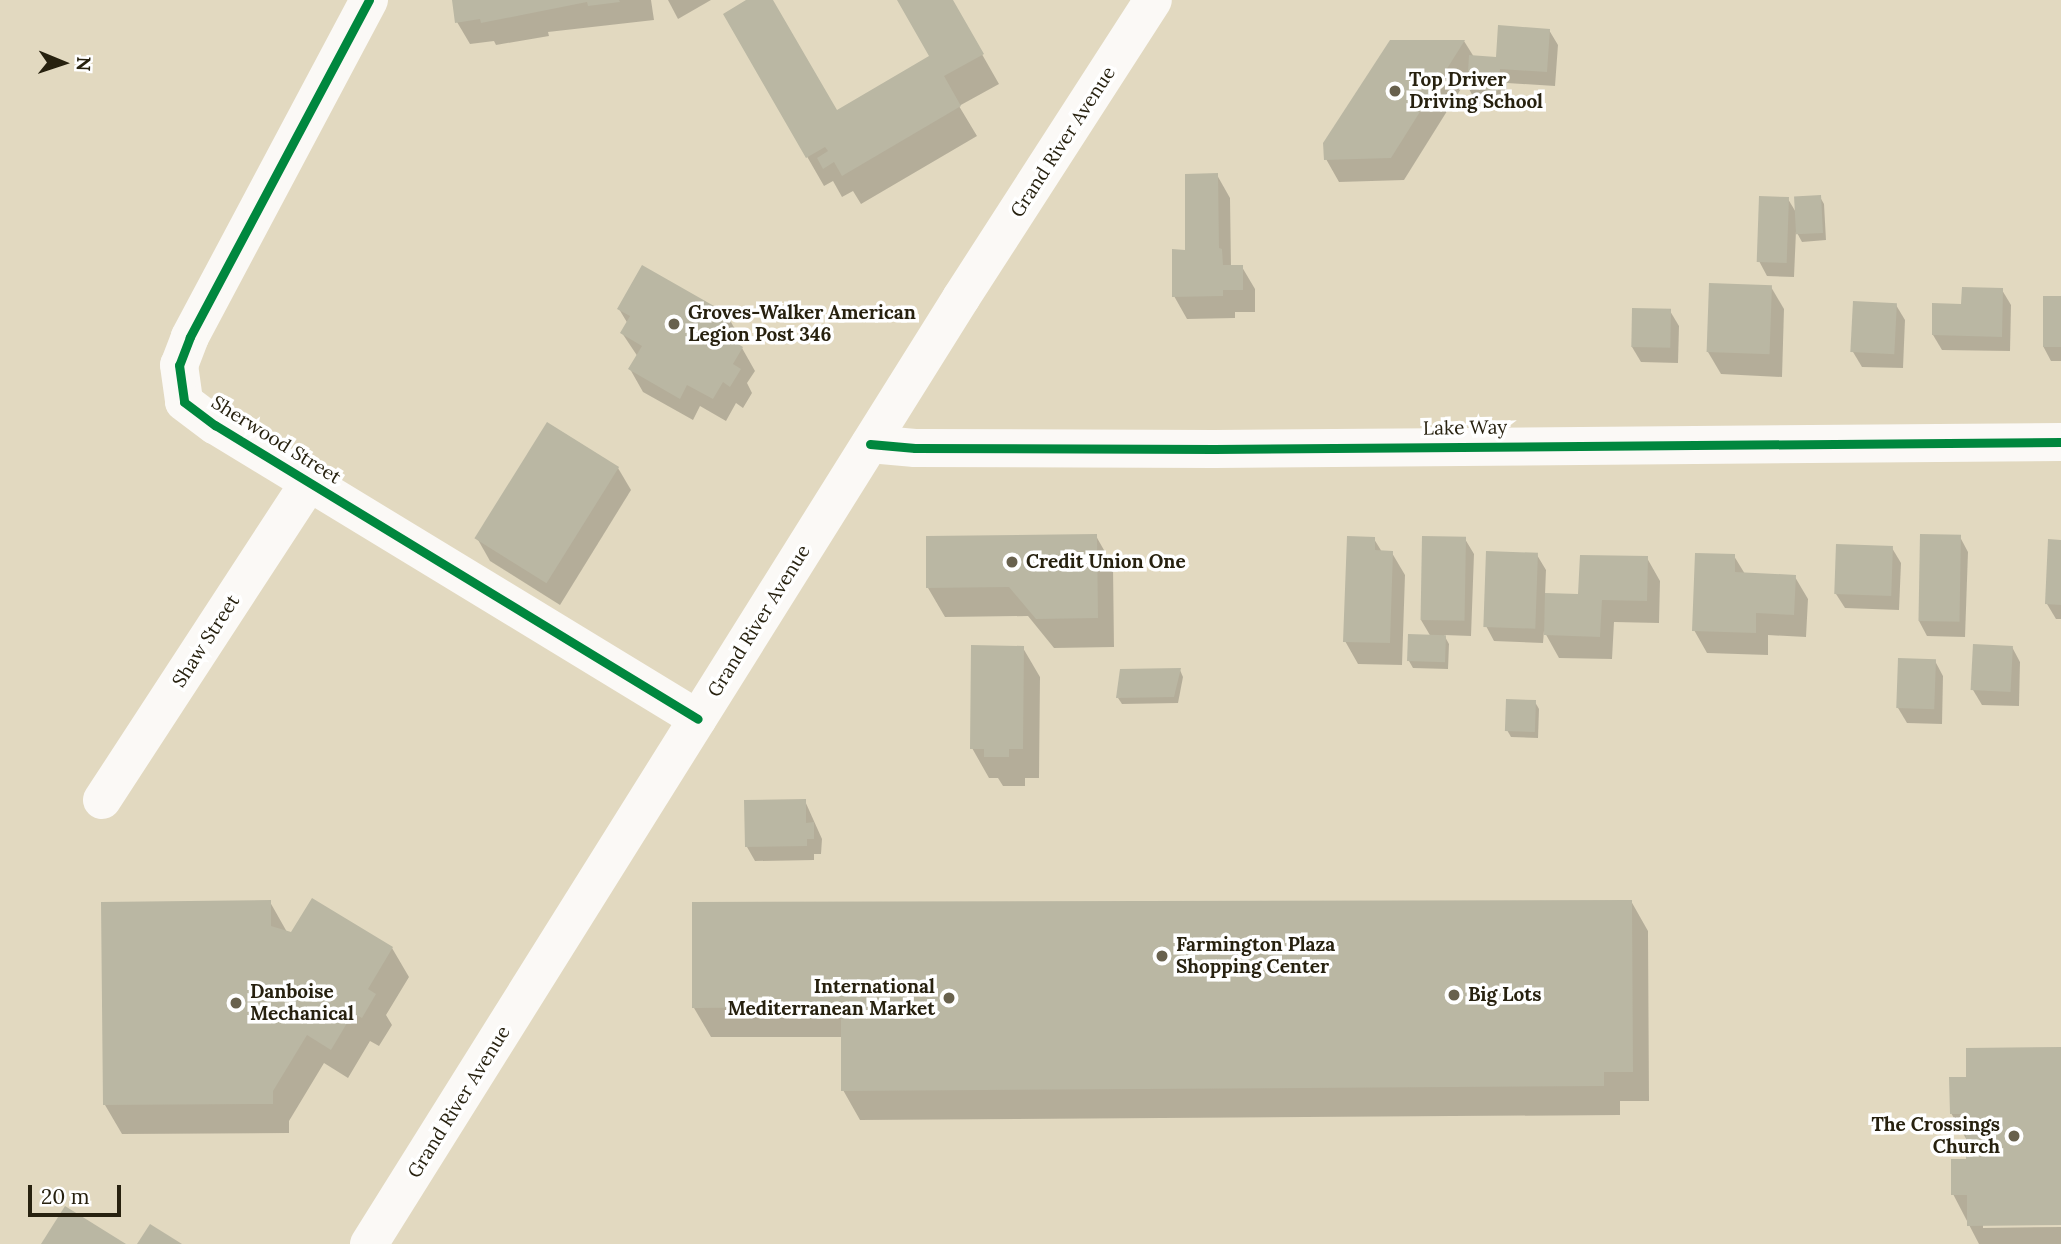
<!DOCTYPE html>
<style>
body{margin:0}
#map{position:relative;width:2061px;height:1244px;overflow:hidden;background:#e2d9c0;font-family:Lora,serif}
div>[style]{position:absolute}
.shadow>*{inset:0;background:#0003}
.building>*{inset:0;background:#bab7a3;transform-origin:0 0}
.minor>*{height:38px;margin:-19px;padding:0 19px;transform-origin:19px;border-radius:19px;background:#fbf9f6}
.major>*{height:38px;margin:-19px;padding:0 19px;transform-origin:19px;border-radius:19px;background:#fbf9f6}
.cycleway>*{height:9px;margin:-4.5px;padding:0 4.5px;transform-origin:4.5px;border-radius:4.5px;background:#00873e}
.dots>*{width:19px;height:19px;translate:-50% -50%;box-sizing:border-box;border:4px solid #fff;border-radius:50%}
span{translate:-50% -50%;white-space:nowrap;text-align:center;line-height:1.15;-webkit-text-stroke:7px #fff;paint-order:stroke}
.poi-label{font-size:19px;color:#27210f;font-weight:700}
.left{translate:0 -50%;text-align:left}
.right{translate:-100% -50%;text-align:right}
.street-label{font-size:19px;color:#27210f}
.north{position:absolute;left:28px;top:28px;width:70px;height:70px;-webkit-text-stroke:5px #fff;paint-order:stroke;rotate:92deg;font-size:19px;font-weight:700;line-height:28px;text-align:center;color:#27210f}
.north::after{content:'';display:block;margin:auto;width:24px;height:32px;background:#27210f;clip-path:polygon(50% 0,100% 100%,50% 72%,0 100%)}
.scale{position:absolute;left:28px;top:1185px;width:93px;height:32px;box-sizing:border-box;border:4px solid #27210f;border-top:0;padding-left:9px;font-size:21px;line-height:24px;white-space:nowrap;color:#27210f;-webkit-text-stroke:5px #fff;paint-order:stroke}
</style>
<div id="map">
<div class="shadow">
<i style="clip-path:polygon(454px 0,651px 0,654px 20px,548px 32px,549px 36px,496px 45px,494px 41px,470px 44px,457px 22px)"></i>
<i style="clip-path:polygon(668px 0,711px 0,678px 19px)"></i>
<i style="clip-path:polygon(750px 0,771px 0,837px 112px,932px 57px,899px 0,951px 0,999px 84px,959px 106px,977px 136px,861px 204px,853px 191px,842px 197px,833px 181px,824px 186px,725px 14px)"></i>
<i style="clip-path:polygon(1549px 30px,1558px 45px,1555px 86px,1507px 83px,1506px 105px,1477px 104px,1469px 89px,1469px 76px,1404px 180px,1339px 182px,1326px 159px,1391px 41px,1464px 41px,1474px 57px,1497px 59px)"></i>
<i style="clip-path:polygon(1217px 175px,1230px 198px,1231px 267px,1242px 267px,1255px 289px,1255px 312px,1235px 312px,1235px 318px,1187px 319px,1174px 296px,1187px 251px)"></i>
<i style="clip-path:polygon(1820px 197px,1824px 204px,1826px 240px,1802px 242px,1796px 231px,1794px 277px,1767px 276px,1759px 261px,1788px 199px,1797px 214px)"></i>
<i style="clip-path:polygon(1771px 287px,1784px 309px,1782px 377px,1721px 374px,1708px 352px)"></i>
<i style="clip-path:polygon(2002px 290px,2011px 305px,2010px 351px,1942px 350px,1933px 335px,1963px 305px)"></i>
<i style="clip-path:polygon(2061px 298px,2061px 361px,2051px 361px,2043px 346px)"></i>
<i style="clip-path:polygon(1896px 305px,1905px 320px,1903px 368px,1862px 367px,1853px 352px)"></i>
<i style="clip-path:polygon(619px 309px,727px 315px,740px 338px,736px 345px,742px 348px,755px 371px,747px 383px,752px 393px,743px 408px,736px 403px,726px 421px,700px 406px,693px 420px,643px 392px,630px 369px,638px 357px,622px 333px,628px 324px)"></i>
<i style="clip-path:polygon(1670px 311px,1679px 326px,1678px 363px,1641px 362px,1632px 347px)"></i>
<i style="clip-path:polygon(618px 468px,631px 490px,560px 605px,490px 561px,477px 538px)"></i>
<i style="clip-path:polygon(1096px 536px,1113px 566px,1114px 647px,1054px 648px,1028px 616px,945px 617px,928px 588px)"></i>
<i style="clip-path:polygon(1960px 537px,1968px 552px,1965px 637px,1927px 636px,1919px 621px)"></i>
<i style="clip-path:polygon(1374px 539px,1382px 552px,1392px 553px,1405px 575px,1402px 665px,1358px 664px,1345px 641px)"></i>
<i style="clip-path:polygon(1465px 539px,1474px 554px,1471px 636px,1444px 635px,1449px 644px,1448px 669px,1413px 668px,1409px 661px,1431px 637px,1421px 620px)"></i>
<i style="clip-path:polygon(2061px 541px,2061px 619px,2056px 619px,2047px 604px)"></i>
<i style="clip-path:polygon(1892px 548px,1901px 563px,1899px 610px,1845px 608px,1836px 594px)"></i>
<i style="clip-path:polygon(1537px 555px,1546px 570px,1545px 595px,1580px 596px,1647px 558px,1660px 581px,1659px 623px,1614px 622px,1612px 659px,1559px 658px,1544px 631px,1543px 643px,1494px 641px,1486px 626px)"></i>
<i style="clip-path:polygon(1734px 556px,1745px 574px,1795px 577px,1808px 599px,1806px 637px,1768px 635px,1768px 655px,1707px 653px,1694px 630px)"></i>
<i style="clip-path:polygon(2012px 647px,2020px 662px,2019px 706px,1982px 705px,1973px 690px)"></i>
<i style="clip-path:polygon(1023px 648px,1040px 677px,1039px 778px,1025px 778px,1025px 786px,1003px 786px,998px 778px,989px 778px,972px 748px)"></i>
<i style="clip-path:polygon(1935px 661px,1943px 676px,1942px 724px,1907px 723px,1898px 708px)"></i>
<i style="clip-path:polygon(1180px 670px,1183px 677px,1178px 703px,1122px 704px,1118px 698px)"></i>
<i style="clip-path:polygon(1535px 702px,1539px 709px,1538px 738px,1511px 737px,1507px 730px)"></i>
<i style="clip-path:polygon(805px 801px,822px 839px,821px 854px,814px 854px,814px 860px,755px 861px,747px 847px)"></i>
<i style="clip-path:polygon(1631px 901px,1648px 931px,1649px 1101px,1620px 1101px,1620px 1115px,860px 1120px,843px 1090px,843px 1037px,711px 1037px,694px 1008px)"></i>
<i style="clip-path:polygon(270px 902px,287px 932px,392px 948px,409px 977px,386px 1015px,392px 1025px,379px 1046px,370px 1041px,348px 1078px,324px 1063px,289px 1121px,289px 1133px,122px 1134px,105px 1105px)"></i>
<i style="clip-path:polygon(2061px 1049px,2061px 1223px,1983px 1224px,1983px 1228px,2061px 1227px,2061px 1244px,1979px 1244px,1953px 1194px,1968px 1161px,1968px 1142px,1951px 1113px)"></i>
</div>
<div class="building">
<i style="clip-path:polygon(452px 0,619px 0,620px 2px,588px 6px,587px 2px,481px 23px,480px 19px,455px 23px)"></i>
<i style="clip-path:polygon(746px 0,773px 0,837px 110px,929px 56px,897px 0,953px 0,984px 54px,944px 76px,961px 106px,842px 176px,834px 162px,823px 169px,817px 158px,828px 151px,825px 147px,806px 158px,723px 14px)"></i>
<i style="clip-path:polygon(1498px 25px,1550px 29px,1547px 72px,1500px 69px,1498px 91px,1467px 89px,1469px 55px,1496px 57px)"></i>
<i style="clip-path:polygon(1390px 40px,1465px 40px,1391px 158px,1324px 160px,1323px 143px)"></i>
<i style="clip-path:polygon(1218px 173px,1219px 248px,1222px 249px,1223px 265px,1243px 265px,1243px 290px,1223px 290px,1223px 296px,1172px 297px,1172px 249px,1185px 250px,1185px 174px)"></i>
<i style="left:1821px;top:195px;width:38px;height:27px;rotate:87deg"></i>
<i style="left:1759px;top:196px;width:30px;height:66px;rotate:2deg"></i>
<i style="clip-path:polygon(642px 265px,728px 314px,718px 332px,743px 347px,733px 364px,741px 369px,730px 387px,723px 382px,713px 399px,687px 385px,680px 399px,628px 369px,642px 346px,620px 333px,630px 316px,617px 309px)"></i>
<i style="left:1709px;top:283px;width:63px;height:69px;rotate:2deg"></i>
<i style="clip-path:polygon(1962px 287px,2003px 288px,2002px 337px,1932px 335px,1932px 303px,1961px 304px)"></i>
<i style="left:2043px;top:296px;width:18px;height:51px"></i>
<i style="left:1853px;top:301px;width:44px;height:51px;rotate:3deg"></i>
<i style="left:1632px;top:308px;width:39px;height:39px;rotate:1deg"></i>
<i style="left:547px;top:422px;width:85px;height:137px;rotate:32deg"></i>
<i style="clip-path:polygon(1097px 534px,1098px 618px,1036px 619px,1009px 587px,926px 588px,926px 536px)"></i>
<i style="left:1920px;top:534px;width:41px;height:87px;rotate:1deg"></i>
<i style="clip-path:polygon(1347px 536px,1375px 537px,1375px 550px,1393px 551px,1390px 643px,1343px 642px)"></i>
<i style="left:1422px;top:536px;width:44px;height:84px;rotate:1deg"></i>
<i style="clip-path:polygon(2048px 539px,2061px 540px,2061px 605px,2045px 604px)"></i>
<i style="left:1836px;top:544px;width:57px;height:50px;rotate:2deg"></i>
<i style="left:1486px;top:551px;width:52px;height:76px;rotate:2deg"></i>
<i style="clip-path:polygon(1695px 553px,1735px 554px,1735px 572px,1796px 575px,1794px 615px,1756px 613px,1756px 633px,1692px 631px)"></i>
<i style="clip-path:polygon(1580px 555px,1648px 556px,1647px 601px,1602px 600px,1600px 637px,1544px 635px,1545px 593px,1578px 594px)"></i>
<i style="left:1408px;top:634px;width:38px;height:27px;rotate:2deg"></i>
<i style="left:1973px;top:644px;width:40px;height:46px;rotate:3deg"></i>
<i style="clip-path:polygon(971px 645px,1024px 646px,1023px 749px,1009px 749px,1009px 757px,984px 757px,984px 749px,970px 749px)"></i>
<i style="left:1898px;top:658px;width:38px;height:50px;rotate:2deg"></i>
<i style="clip-path:polygon(1181px 668px,1174px 697px,1116px 698px,1120px 669px)"></i>
<i style="left:1506px;top:699px;width:30px;height:32px;rotate:2deg"></i>
<i style="clip-path:polygon(806px 799px,806px 823px,814px 822px,814px 839px,807px 839px,807px 846px,745px 847px,744px 800px)"></i>
<i style="clip-path:polygon(312px 898px,393px 947px,368px 989px,376px 994px,362px 1018px,353px 1013px,331px 1050px,307px 1035px,273px 1091px,273px 1104px,103px 1105px,101px 902px,271px 900px,271px 926px,291px 932px)"></i>
<i style="clip-path:polygon(1632px 900px,1633px 1072px,1604px 1072px,1604px 1086px,841px 1091px,841px 1007px,692px 1008px,692px 902px)"></i>
<i style="clip-path:polygon(2061px 1047px,2061px 1225px,1967px 1226px,1967px 1195px,1951px 1195px,1951px 1159px,1966px 1159px,1966px 1114px,1950px 1114px,1949px 1077px,1966px 1077px,1966px 1048px)"></i>
<i style="clip-path:polygon(65px 1206px,126px 1244px,41px 1244px)"></i>
<i style="clip-path:polygon(150px 1224px,182px 1244px,137px 1244px)"></i>
</div>
<div class="minor">
<i style="left:369px;top:0;width:382px;rotate:118deg"></i>
<i style="left:190px;top:337px;width:30px;rotate:111deg"></i>
<i style="left:179px;top:365px;width:37px;rotate:82deg"></i>
<i style="left:184px;top:402px;width:39px;rotate:37deg"></i>
<i style="left:215px;top:425px;width:565px;rotate:31.33deg"></i>
<i style="left:870px;top:444px;width:45px;rotate:5.1deg"></i>
<i style="left:915px;top:448px;width:299px;rotate:0.2deg"></i>
<i style="left:1214px;top:449px;width:847px;rotate:-0.47deg"></i>
<i style="left:102px;top:800px;width:379px;rotate:-56.9deg"></i>
</div>
<div class="major">
<i style="left:369px;top:1244px;width:1116px;rotate:-57.96deg"></i>
<i style="left:961px;top:298px;width:354px;rotate:-57.2deg"></i>
</div>
<div class="cycleway">
<i style="left:369px;top:0;width:382px;rotate:118deg"></i>
<i style="left:190px;top:337px;width:30px;rotate:111deg"></i>
<i style="left:179px;top:365px;width:37px;rotate:82deg"></i>
<i style="left:184px;top:402px;width:39px;rotate:37deg"></i>
<i style="left:215px;top:425px;width:565px;rotate:31.33deg"></i>
<i style="left:870px;top:444px;width:45px;rotate:5.1deg"></i>
<i style="left:915px;top:448px;width:299px;rotate:0.2deg"></i>
<i style="left:1214px;top:449px;width:847px;rotate:-0.47deg"></i>
</div>
<div class="dots">
<i style="left:1395px;top:91px;background:#68614d"></i>
<i style="left:674px;top:324px;background:#68614d"></i>
<i style="left:1012px;top:562px;background:#68614d"></i>
<i style="left:1162px;top:956px;background:#68614d"></i>
<i style="left:1454px;top:995px;background:#68614d"></i>
<i style="left:949px;top:998px;background:#68614d"></i>
<i style="left:236px;top:1003px;background:#68614d"></i>
<i style="left:2014px;top:1136px;background:#68614d"></i>
</div>
<div class="poi-label">
<span class="left" style="left:1409px;top:91px">Top Driver<br>Driving School</span>
<span class="left" style="left:688px;top:324px">Groves-Walker American<br>Legion Post 346</span>
<span class="left" style="left:1026px;top:562px">Credit Union One</span>
<span class="left" style="left:1176px;top:956px">Farmington Plaza<br>Shopping Center</span>
<span class="right" style="left:935px;top:998px">International<br>Mediterranean Market</span>
<span class="left" style="left:250px;top:1003px">Danboise<br>Mechanical</span>
<span class="left" style="left:1468px;top:995px">Big Lots</span>
<span class="right" style="left:2000px;top:1136px">The Crossings<br>Church</span>
</div>
<div class="street-label">
<span style="left:1063px;top:142px;rotate:-57deg">Grand River Avenue</span>
<span style="left:1465px;top:428px;rotate:-1deg">Lake Way</span>
<span style="left:276px;top:440px;rotate:32deg">Sherwood Street</span>
<span style="left:759px;top:621px;rotate:-58deg">Grand River Avenue</span>
<span style="left:206px;top:641px;rotate:-57deg">Shaw Street</span>
<span style="left:459px;top:1102px;rotate:-58deg">Grand River Avenue</span>
</div>
<div class="north">N</div>
<div class="scale">20 m</div>
</div>
